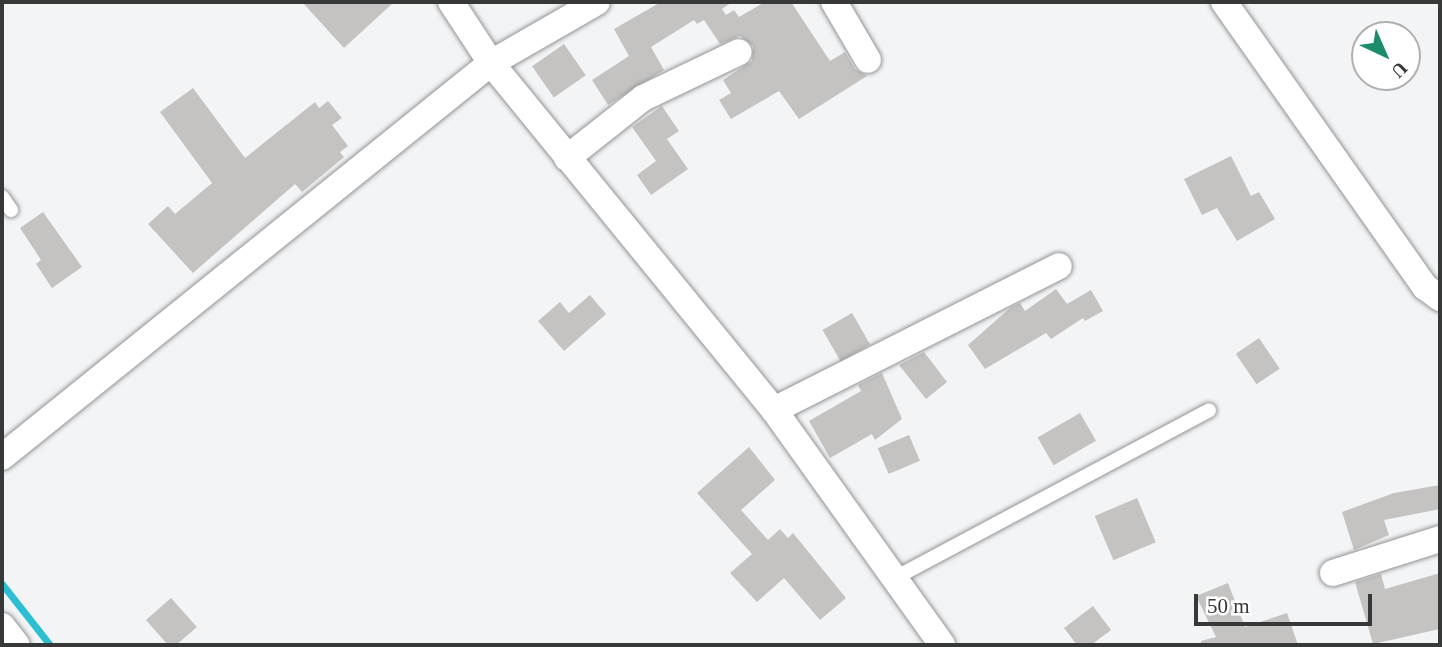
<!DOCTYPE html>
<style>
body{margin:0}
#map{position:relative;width:1442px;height:647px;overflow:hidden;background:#f3f4f6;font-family:Georgia,serif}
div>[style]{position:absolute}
.stream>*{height:7px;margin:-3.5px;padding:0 3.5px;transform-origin:3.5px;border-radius:3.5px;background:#2cbed3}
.building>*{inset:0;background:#c5c3c2;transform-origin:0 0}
.roads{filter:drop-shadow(0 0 2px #929495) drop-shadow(0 0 2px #929495)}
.service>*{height:14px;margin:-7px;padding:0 7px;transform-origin:7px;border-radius:7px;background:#fff}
.minor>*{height:26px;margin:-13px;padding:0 13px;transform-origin:13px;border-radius:13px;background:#fff}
span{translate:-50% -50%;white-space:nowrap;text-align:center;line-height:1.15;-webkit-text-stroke:7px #fff;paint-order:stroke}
.frame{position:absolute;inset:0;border:4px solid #373838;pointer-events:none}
.north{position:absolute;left:1351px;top:21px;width:70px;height:70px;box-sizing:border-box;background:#fff;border:2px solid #afafaf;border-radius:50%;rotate:136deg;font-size:19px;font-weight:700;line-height:28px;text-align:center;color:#373838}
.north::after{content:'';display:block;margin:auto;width:24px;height:32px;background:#1d8c6b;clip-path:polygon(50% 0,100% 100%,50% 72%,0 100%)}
.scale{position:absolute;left:1194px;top:594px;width:178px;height:32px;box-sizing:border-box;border:4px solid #373838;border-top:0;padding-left:9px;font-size:21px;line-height:24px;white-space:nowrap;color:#373838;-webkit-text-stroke:5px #fff;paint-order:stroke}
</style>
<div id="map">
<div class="stream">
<i style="left:2px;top:584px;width:78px;rotate:51.8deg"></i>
</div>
<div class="building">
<i style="clip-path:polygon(302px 2px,394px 2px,344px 48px)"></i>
<i style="clip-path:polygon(661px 2px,732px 2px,722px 9px,726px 15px,734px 10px,739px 17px,765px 2px,791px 2px,830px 61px,845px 52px,855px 69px,867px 76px,799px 119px,779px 91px,731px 119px,719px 100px,731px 93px,723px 80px,752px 61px,753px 46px,740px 36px,720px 44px,704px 20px,697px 24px,694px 20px,651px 47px,664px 70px,608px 105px,592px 80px,629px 56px,614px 29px)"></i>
<i style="left:564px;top:44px;width:38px;height:39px;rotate:55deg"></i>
<i style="clip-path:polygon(193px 88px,245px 158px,315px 102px,319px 108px,328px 101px,342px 118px,332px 125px,348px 146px,340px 152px,344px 157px,302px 192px,295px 184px,193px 273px,148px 224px,168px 206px,175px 214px,212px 183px,160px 112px)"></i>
<i style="clip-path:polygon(662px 106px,679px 131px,667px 139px,688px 169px,651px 195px,637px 175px,656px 161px,632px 127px)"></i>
<i style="clip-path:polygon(1231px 156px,1251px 196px,1259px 192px,1275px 219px,1237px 241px,1217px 208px,1202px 215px,1184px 179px)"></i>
<i style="clip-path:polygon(43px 212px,82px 267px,52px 288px,36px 264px,41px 260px,20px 228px)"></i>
<i style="clip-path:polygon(1056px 289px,1067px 304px,1091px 290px,1103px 311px,1085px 321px,1083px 318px,1051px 339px,1046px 333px,985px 369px,968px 345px,1010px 308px,1020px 303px,1025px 311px)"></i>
<i style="clip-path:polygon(590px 295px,606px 314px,564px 351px,538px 321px,560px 302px,569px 313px)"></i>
<i style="left:852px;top:313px;width:36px;height:34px;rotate:60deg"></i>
<i style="left:1259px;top:338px;width:37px;height:28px;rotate:56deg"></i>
<i style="clip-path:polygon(924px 352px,947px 382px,926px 399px,899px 365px)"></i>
<i style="clip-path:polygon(882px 373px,902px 419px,875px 440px,872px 434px,830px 458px,809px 421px,861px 391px,858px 385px)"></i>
<i style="left:1080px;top:413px;width:32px;height:49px;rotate:60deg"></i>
<i style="left:909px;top:435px;width:28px;height:34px;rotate:67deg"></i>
<i style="clip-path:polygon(749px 447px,775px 480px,741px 510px,768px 540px,780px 529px,788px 538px,793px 533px,846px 598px,820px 620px,784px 578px,757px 602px,730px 573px,752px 554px,697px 493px)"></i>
<i style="clip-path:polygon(1440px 485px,1440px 509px,1384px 520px,1389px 535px,1354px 550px,1342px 512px,1394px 493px)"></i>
<i style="left:1137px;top:498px;width:48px;height:46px;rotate:67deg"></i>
<i style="clip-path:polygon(1440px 573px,1440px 629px,1373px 644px,1355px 582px,1381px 574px,1385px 589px)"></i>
<i style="clip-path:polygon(1228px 583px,1245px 627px,1287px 613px,1298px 645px,1201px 645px,1201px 641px,1216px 637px,1196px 596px)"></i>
<i style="clip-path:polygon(171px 598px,197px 627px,176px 645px,168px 645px,146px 620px)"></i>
<i style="clip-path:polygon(1093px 606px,1111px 630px,1091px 645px,1077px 645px,1064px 628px)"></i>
</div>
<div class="roads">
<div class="service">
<i style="left:2px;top:197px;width:16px;rotate:55deg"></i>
<i style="left:895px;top:578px;width:356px;rotate:-28.1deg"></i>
</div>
<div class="minor">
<i style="left:451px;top:2px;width:73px;rotate:56.7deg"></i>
<i style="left:491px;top:63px;width:448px;rotate:50.8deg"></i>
<i style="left:774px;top:410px;width:289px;rotate:54.4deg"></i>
<i style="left:834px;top:2px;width:67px;rotate:59.6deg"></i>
<i style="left:1224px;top:2px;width:349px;rotate:54.8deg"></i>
<i style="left:1425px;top:287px;width:19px;rotate:36deg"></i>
<i style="left:567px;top:158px;width:97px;rotate:-38.3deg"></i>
<i style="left:643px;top:98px;width:106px;rotate:-25.6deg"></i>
<i style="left:774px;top:410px;width:319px;rotate:-26.8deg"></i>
<i style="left:2px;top:457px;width:628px;rotate:-38.86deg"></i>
<i style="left:491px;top:63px;width:122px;rotate:-29.9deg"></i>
<i style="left:1333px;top:573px;width:112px;rotate:-17.6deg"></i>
<i style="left:2px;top:626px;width:24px;rotate:52deg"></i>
</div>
</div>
<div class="frame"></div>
<div class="north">U</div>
<div class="scale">50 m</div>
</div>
